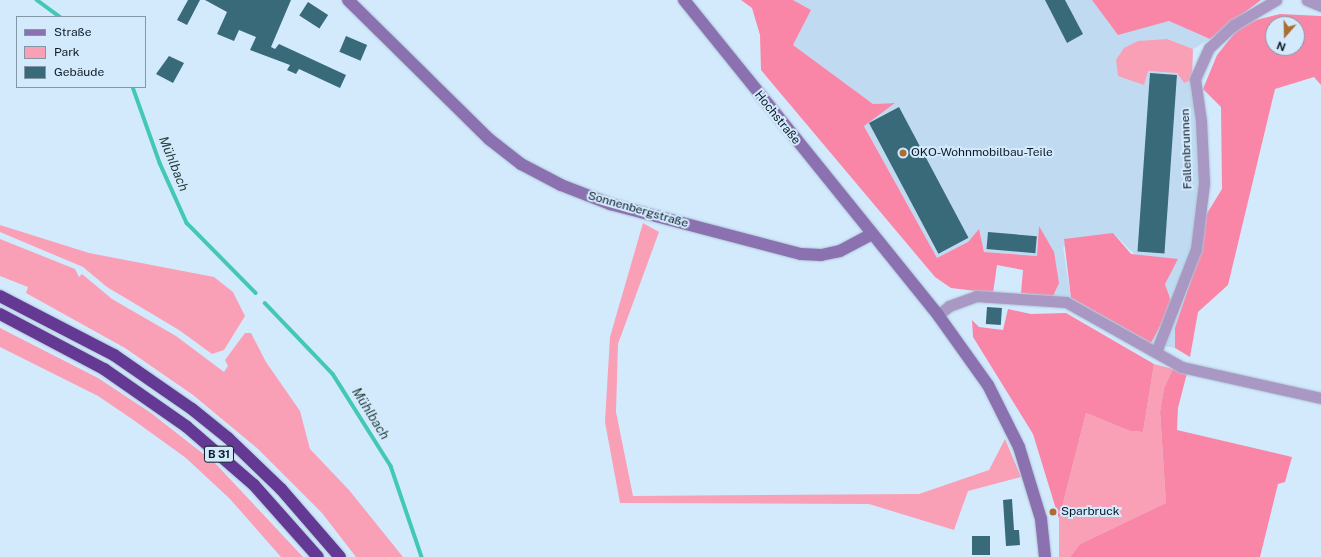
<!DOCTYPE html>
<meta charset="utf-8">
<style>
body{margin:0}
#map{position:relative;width:1321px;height:557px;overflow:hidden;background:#d3eafd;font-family:"Public Sans",sans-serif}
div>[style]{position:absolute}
.built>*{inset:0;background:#c0dbf1}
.green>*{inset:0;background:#f99fb6}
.forest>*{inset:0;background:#f985a7}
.stream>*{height:3.5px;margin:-1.75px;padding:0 1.75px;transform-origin:1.75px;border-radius:1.75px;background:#44c8b6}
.building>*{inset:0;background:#396a7a;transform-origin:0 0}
.roads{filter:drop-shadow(0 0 1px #afc5d6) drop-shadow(0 0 1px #afc5d6)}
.street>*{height:11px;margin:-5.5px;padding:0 5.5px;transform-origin:5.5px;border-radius:5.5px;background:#a998c3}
.secondary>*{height:12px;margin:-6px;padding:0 6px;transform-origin:6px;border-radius:6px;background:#8b71b0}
.highway>*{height:12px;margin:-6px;padding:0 6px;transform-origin:6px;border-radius:6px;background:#643994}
.dots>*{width:11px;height:11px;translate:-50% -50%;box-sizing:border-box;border:2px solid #d3eafd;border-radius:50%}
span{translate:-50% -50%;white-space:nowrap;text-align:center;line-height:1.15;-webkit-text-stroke:4px #d3eafd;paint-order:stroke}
.shield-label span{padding:1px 3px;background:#d3eafd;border:1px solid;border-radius:3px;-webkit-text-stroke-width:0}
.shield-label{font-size:11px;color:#0c1a25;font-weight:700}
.street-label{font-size:12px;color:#0c1a25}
.poi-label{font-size:12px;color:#0c1a25}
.left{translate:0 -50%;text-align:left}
.water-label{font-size:13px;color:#25413c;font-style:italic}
.legend{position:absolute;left:16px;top:16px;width:130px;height:72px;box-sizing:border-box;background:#d3eafd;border:1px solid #8397a7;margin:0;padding:5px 7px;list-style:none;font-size:12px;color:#0c1a25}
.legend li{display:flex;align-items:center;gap:8px;height:20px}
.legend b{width:20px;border:1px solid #8397a7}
.north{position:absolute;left:1265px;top:16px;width:40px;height:40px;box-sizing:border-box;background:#d3eafd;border:1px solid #8397a7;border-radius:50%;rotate:200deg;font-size:11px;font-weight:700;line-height:16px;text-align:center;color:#0c1a25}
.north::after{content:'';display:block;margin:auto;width:14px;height:18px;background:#ab6e32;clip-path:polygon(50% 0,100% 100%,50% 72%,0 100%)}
</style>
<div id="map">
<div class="built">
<i style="clip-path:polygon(793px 0,1092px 0,1118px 34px,1169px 21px,1210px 39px,1193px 49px,1167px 39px,1148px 71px,1177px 73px,1184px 83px,1192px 80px,1203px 89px,1206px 215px,1199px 256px,1175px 328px,1175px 348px,1151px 343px,1172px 304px,1165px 284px,1113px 233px,1063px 247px,1071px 298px,1053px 296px,1039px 226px,1037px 256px,984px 252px,979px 230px,968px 242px,937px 259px,864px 125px,895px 103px,873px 104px,793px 45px,811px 10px)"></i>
</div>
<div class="green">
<i style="clip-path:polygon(1167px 39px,1193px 49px,1192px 80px,1184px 83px,1177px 73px,1148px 71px,1144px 85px,1118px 76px,1116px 60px,1124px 48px,1138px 41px)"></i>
<i style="clip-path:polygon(643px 223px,659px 232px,618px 344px,616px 412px,633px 496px,919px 494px,989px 470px,1005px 439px,1021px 477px,968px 491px,954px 530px,869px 504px,620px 503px,605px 422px,610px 337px)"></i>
<i style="clip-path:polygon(0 225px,89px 253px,214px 277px,233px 292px,245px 316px,224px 350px,212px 354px,179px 330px,107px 287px,83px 267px,0 232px)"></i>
<i style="clip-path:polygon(0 239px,75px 269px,79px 277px,82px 274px,112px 299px,176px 336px,224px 372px,228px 366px,225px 360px,245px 333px,251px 333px,266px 362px,300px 411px,310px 449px,349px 490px,403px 557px,356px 557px,322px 513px,257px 448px,193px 395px,125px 348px,26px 293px,28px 287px,0 276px)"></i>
<i style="clip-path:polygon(0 328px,98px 378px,151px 413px,215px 463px,303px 557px,281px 557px,230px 499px,186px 458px,132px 419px,98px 396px,0 347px)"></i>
<i style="clip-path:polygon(1154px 364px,1173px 369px,1164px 388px,1160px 412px,1166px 503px,1080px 544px,1070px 557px,1059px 557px,1059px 519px,1086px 413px,1130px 431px,1143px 432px)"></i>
</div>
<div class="forest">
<i style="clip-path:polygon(741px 0,793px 0,811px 10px,793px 45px,873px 104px,895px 103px,864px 126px,937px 258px,968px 242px,979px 229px,984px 252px,1037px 256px,1039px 226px,1054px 252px,1059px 283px,1053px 296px,1021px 293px,1023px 270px,997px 265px,993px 293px,951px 288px,935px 277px,761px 70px,760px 35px,752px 8px)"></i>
<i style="clip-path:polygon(1092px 0,1261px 0,1210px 39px,1169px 21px,1118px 35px)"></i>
<i style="clip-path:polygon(evenodd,1280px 14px,1321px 16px,1321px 85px,1314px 77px,1275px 89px,1228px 285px,1198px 312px,1190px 357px,1175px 348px,1175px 328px,1199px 256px,1206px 215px,1222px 189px,1221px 107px,1203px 89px,1217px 55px,1237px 30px,1256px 20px,1280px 14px,1273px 24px,1297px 24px,1297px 48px,1273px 48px,1273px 24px)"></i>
<i style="clip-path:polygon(1113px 233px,1131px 254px,1178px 259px,1165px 284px,1172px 304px,1151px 343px,1071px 298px,1064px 239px)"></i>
<i style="clip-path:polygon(1008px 309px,1031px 314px,1066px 313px,1154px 364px,1143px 432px,1130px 431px,1086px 413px,1059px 519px,1033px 434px,973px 337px,972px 320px,979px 327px,1003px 330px)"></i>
<i style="clip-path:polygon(1173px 369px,1187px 373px,1178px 408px,1177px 430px,1292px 457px,1285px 482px,1278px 484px,1260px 557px,1070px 557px,1080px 544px,1166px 503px,1160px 412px,1164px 388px)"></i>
</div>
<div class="stream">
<i style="left:37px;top:0;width:29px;rotate:36deg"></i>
<i style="left:133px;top:87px;width:81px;rotate:70.4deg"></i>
<i style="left:160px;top:163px;width:66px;rotate:65.8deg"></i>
<i style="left:187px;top:223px;width:98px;rotate:45.4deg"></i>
<i style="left:265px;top:303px;width:98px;rotate:46.2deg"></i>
<i style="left:333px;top:374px;width:109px;rotate:57.8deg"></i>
<i style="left:391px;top:466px;width:96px;rotate:71.2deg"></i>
</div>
<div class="building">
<i style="clip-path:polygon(188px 0,200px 0,187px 25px,177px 20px)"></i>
<i style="clip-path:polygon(205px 0,291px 0,271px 47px,275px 49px,279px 44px,346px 75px,340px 88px,299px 69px,296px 74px,287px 70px,290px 65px,250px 50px,256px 37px,239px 30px,234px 41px,217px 34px,227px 12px)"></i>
<i style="clip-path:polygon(1045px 0,1065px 0,1083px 34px,1067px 43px)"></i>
<i style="left:308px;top:2px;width:24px;height:16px;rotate:33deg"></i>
<i style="left:346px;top:36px;width:23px;height:17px;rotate:23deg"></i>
<i style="clip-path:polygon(169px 56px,184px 63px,173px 83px,156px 74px)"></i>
<i style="left:1150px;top:73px;width:27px;height:179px;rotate:4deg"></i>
<i style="left:899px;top:107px;width:148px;height:34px;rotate:62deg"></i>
<i style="left:988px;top:232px;width:49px;height:17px;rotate:5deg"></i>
<i style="left:987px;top:307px;width:15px;height:17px;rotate:4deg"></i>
<i style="clip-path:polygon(1012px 499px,1014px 530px,1019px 530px,1020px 545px,1006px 546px,1003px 500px)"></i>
<i style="left:972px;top:536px;width:18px;height:19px"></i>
</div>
<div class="roads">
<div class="street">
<i style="left:1307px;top:0;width:15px;rotate:23deg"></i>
<i style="left:938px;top:315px;width:14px;rotate:-39deg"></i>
<i style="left:949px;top:306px;width:29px;rotate:-20deg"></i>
<i style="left:976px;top:296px;width:90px;rotate:3.8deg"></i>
<i style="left:1066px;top:302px;width:133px;rotate:29.3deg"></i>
<i style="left:1182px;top:367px;width:142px;rotate:12.6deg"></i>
<i style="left:1156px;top:352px;width:110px;rotate:-68.8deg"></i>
<i style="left:1196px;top:249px;width:66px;rotate:-83.1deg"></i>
<i style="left:1204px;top:183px;width:62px;rotate:-92.8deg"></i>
<i style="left:1201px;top:121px;width:42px;rotate:-98.1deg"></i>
<i style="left:1195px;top:79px;width:34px;rotate:-66deg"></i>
<i style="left:1209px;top:48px;width:34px;rotate:-43deg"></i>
<i style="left:1234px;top:25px;width:49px;rotate:-30.8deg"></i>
</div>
<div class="secondary">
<i style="left:348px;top:0;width:198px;rotate:44.6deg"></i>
<i style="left:489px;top:139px;width:41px;rotate:38deg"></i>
<i style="left:521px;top:164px;width:45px;rotate:27.7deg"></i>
<i style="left:561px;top:185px;width:53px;rotate:21.2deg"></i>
<i style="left:610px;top:204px;width:197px;rotate:14.7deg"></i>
<i style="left:801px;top:254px;width:20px;rotate:3deg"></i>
<i style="left:821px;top:255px;width:19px;rotate:-12deg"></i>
<i style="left:840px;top:251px;width:36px;rotate:-28deg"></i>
<i style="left:684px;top:0;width:405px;rotate:51.1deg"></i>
<i style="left:938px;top:315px;width:86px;rotate:54.5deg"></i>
<i style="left:988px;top:385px;width:69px;rotate:63.4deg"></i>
<i style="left:1019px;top:447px;width:75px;rotate:73deg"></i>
<i style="left:1041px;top:519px;width:38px;rotate:84deg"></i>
</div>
<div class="highway">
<i style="left:0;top:296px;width:128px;rotate:27.4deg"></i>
<i style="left:114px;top:355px;width:95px;rotate:34.7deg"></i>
<i style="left:192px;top:409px;width:46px;rotate:38.9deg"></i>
<i style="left:228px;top:438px;width:74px;rotate:43.9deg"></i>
<i style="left:281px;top:489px;width:90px;rotate:49.1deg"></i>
<i style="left:0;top:314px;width:118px;rotate:27.9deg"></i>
<i style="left:104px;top:369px;width:101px;rotate:34.9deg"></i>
<i style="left:187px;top:427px;width:89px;rotate:40.9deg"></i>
<i style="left:254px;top:485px;width:96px;rotate:48.4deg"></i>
</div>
</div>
<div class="dots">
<i style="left:903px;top:153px;background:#ab6e32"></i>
<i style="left:1053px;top:512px;background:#ab6e32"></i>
</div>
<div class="shield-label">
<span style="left:219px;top:454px">B 31</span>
</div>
<div class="street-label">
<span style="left:777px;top:118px;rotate:51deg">Hochstraße</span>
<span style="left:1187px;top:149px;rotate:-92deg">Fallenbrunnen</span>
<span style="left:638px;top:210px;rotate:16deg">Sonnenbergstraße</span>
</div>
<div class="poi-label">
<span class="left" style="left:911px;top:153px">OKO-Wohnmobilbau-Teile</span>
<span class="left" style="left:1061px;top:512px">Sparbruck</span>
</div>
<div class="water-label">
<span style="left:173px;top:164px;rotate:68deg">Mühlbach</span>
<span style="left:370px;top:414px;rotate:58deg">Mühlbach</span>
</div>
<ul class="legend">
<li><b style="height:5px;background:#8b71b0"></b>Straße</li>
<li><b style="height:11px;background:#f99fb6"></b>Park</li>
<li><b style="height:11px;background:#396a7a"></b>Gebäude</li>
</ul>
<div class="north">N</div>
</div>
